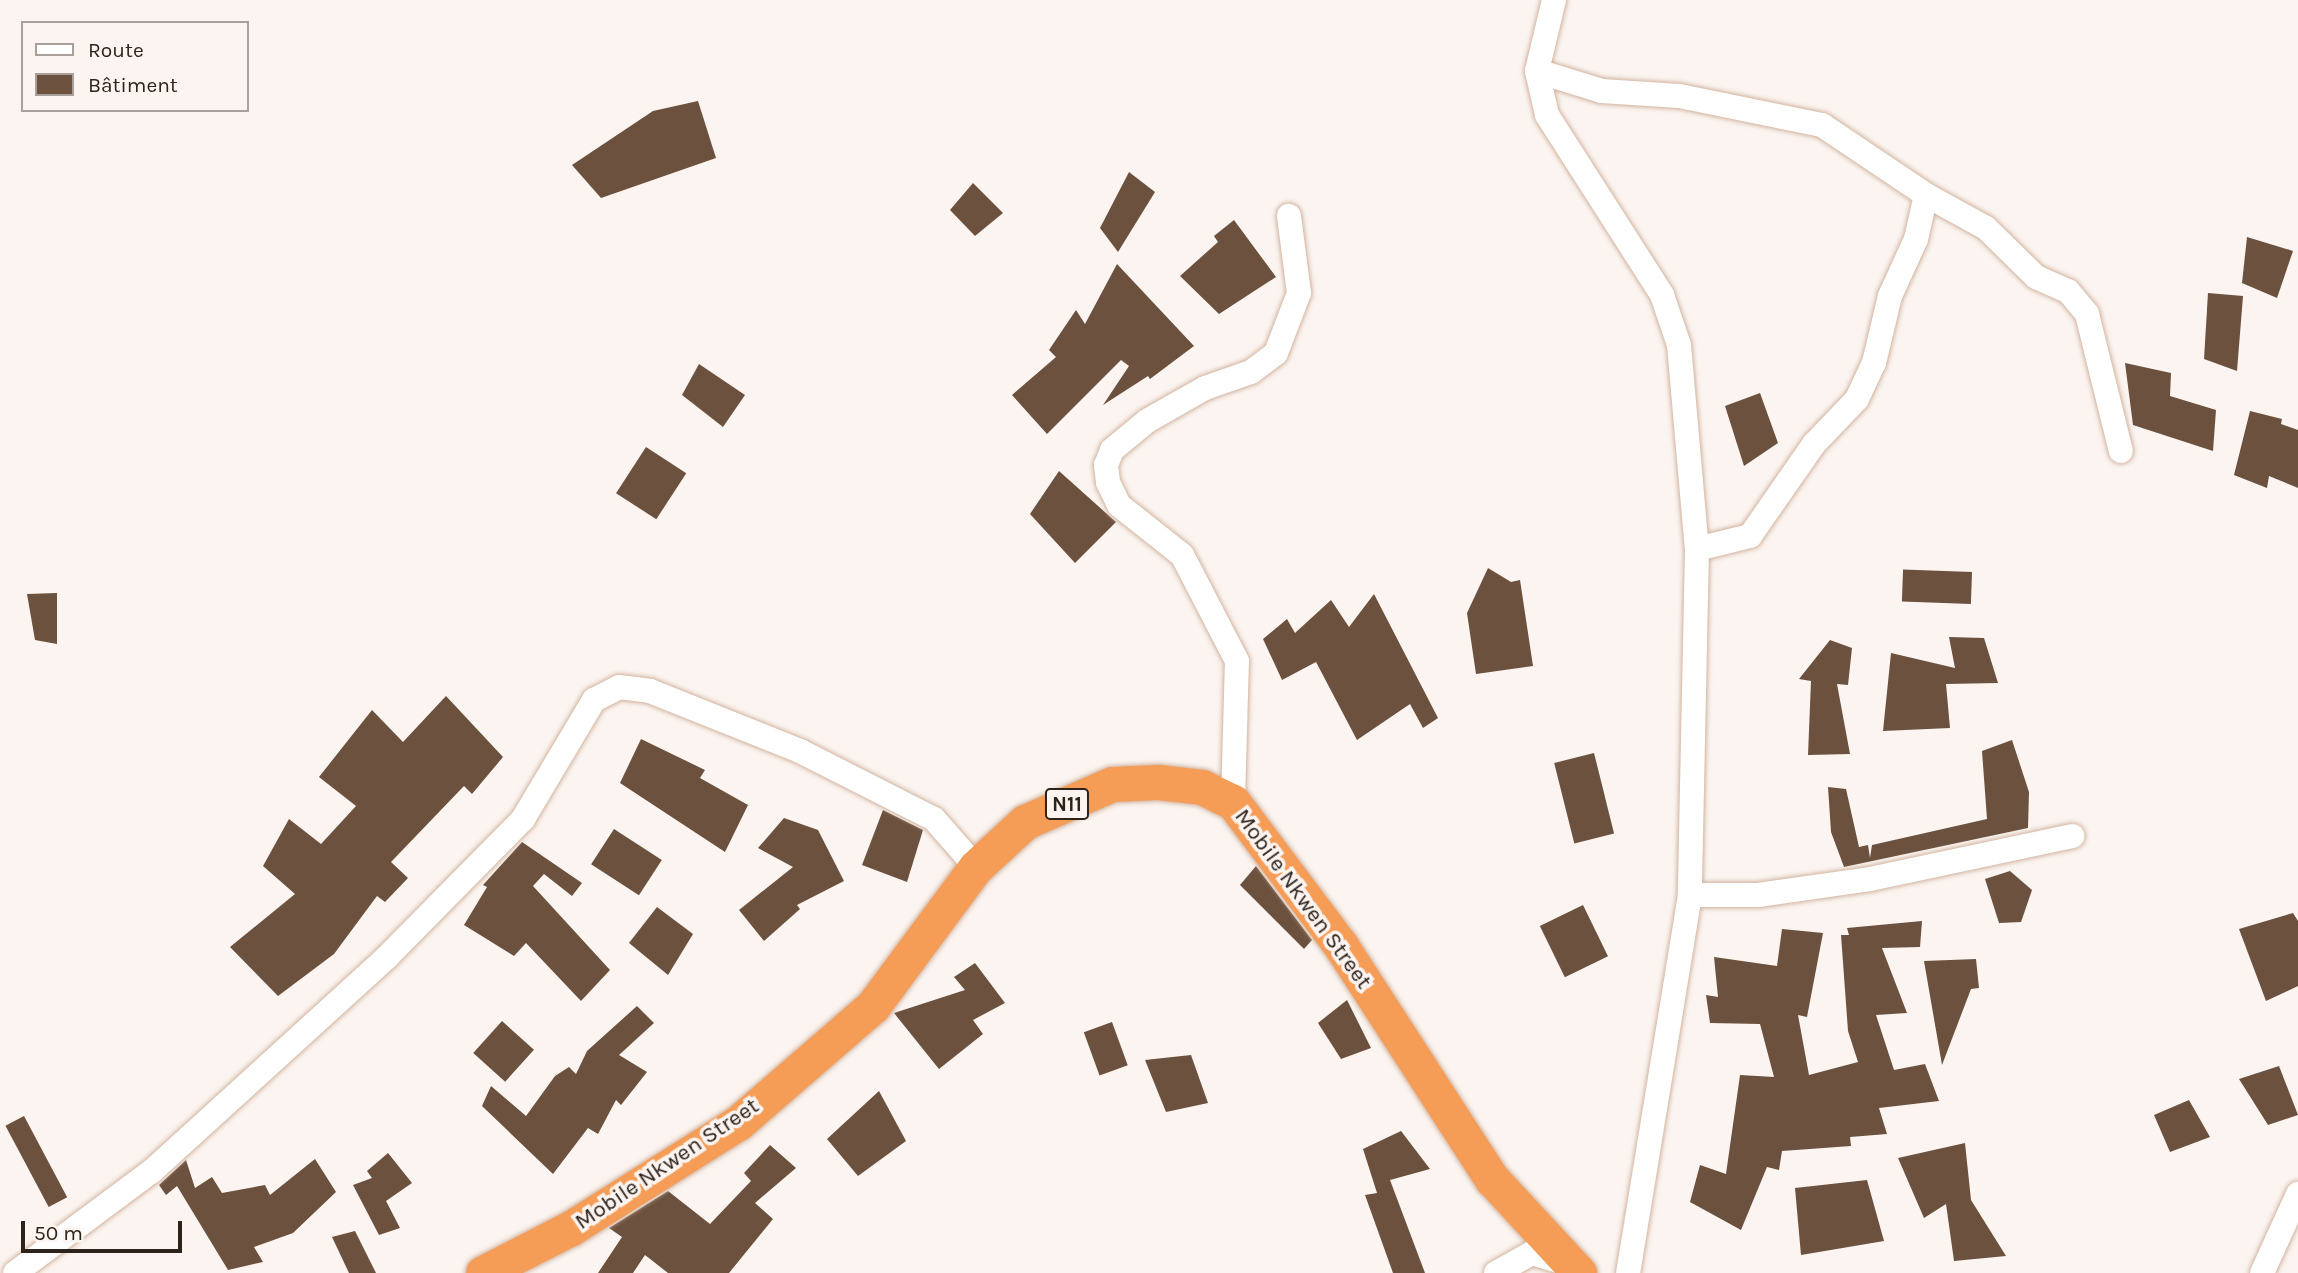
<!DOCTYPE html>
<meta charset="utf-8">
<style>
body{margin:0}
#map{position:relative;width:2298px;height:1273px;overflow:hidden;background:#fbf4f0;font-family:Karla,sans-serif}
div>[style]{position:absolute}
.building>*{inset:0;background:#6b513e;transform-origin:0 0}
.roads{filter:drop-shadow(0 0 2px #d2b49f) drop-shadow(0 0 2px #d2b49f)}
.minor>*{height:24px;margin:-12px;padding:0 12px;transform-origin:12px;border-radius:12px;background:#fff}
.highway>*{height:35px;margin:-17.5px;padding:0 17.5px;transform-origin:17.5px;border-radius:17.5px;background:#f59c57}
span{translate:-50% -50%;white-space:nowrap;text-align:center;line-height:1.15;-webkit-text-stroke:7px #fbf4f0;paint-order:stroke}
.shield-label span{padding:2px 5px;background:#fbf4f0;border:2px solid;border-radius:5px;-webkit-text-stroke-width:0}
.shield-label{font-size:21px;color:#2e231b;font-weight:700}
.street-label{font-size:23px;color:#2e231b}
.legend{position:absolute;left:21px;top:21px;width:228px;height:91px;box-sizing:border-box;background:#fbf4f0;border:2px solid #a9a09b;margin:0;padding:9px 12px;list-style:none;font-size:21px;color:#2e231b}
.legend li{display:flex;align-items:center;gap:14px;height:35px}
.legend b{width:35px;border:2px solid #a9a09b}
.scale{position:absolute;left:21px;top:1221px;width:161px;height:32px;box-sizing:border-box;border:4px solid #2e231b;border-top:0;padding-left:9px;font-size:21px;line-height:24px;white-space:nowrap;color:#2e231b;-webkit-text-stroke:5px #fbf4f0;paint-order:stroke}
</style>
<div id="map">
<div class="building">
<i style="clip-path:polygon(698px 101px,716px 158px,601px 198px,572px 165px,653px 111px)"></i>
<i style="clip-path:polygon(1129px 172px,1155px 192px,1118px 252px,1100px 228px)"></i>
<i style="clip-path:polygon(973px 183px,1003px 213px,975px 236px,950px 210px)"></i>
<i style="clip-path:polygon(1234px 220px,1276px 277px,1219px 314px,1180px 276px,1218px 242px,1214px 236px)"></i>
<i style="clip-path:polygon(2247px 237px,2293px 251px,2277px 298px,2242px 283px)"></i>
<i style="clip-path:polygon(1117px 264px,1194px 346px,1150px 379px,1148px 376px,1103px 405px,1129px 366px,1121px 360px,1047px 434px,1012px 395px,1056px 357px,1049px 350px,1076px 310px,1085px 324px)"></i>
<i style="clip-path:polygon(2208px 293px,2243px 296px,2237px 371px,2204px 359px)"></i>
<i style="clip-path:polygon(2125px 363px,2171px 373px,2170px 396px,2216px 410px,2213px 451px,2133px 425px)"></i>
<i style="clip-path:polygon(699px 364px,745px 395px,723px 427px,682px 395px)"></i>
<i style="clip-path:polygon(1760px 393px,1778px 443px,1744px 466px,1725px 406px)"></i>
<i style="clip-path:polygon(2250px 411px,2282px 419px,2281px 424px,2298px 430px,2298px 488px,2269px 476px,2267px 488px,2234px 475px)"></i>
<i style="left:646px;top:447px;width:48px;height:55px;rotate:33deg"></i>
<i style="clip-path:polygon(1059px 471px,1116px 522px,1075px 563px,1030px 514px)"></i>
<i style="clip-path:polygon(1488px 568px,1511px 582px,1520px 580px,1533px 666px,1476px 674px,1467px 613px)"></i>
<i style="left:1972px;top:572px;width:32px;height:69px;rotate:92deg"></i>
<i style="clip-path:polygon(57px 593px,57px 644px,35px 640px,27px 594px)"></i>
<i style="clip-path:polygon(1374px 594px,1438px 718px,1423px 728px,1410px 704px,1357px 740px,1316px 662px,1282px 680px,1263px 639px,1287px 619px,1295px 633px,1331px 600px,1349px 627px)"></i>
<i style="clip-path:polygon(1949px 637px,1984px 638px,1998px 683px,1946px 684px,1950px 728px,1883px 731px,1891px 653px,1955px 668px)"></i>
<i style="clip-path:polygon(1830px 640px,1852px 648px,1848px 685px,1837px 684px,1850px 754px,1808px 755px,1811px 681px,1799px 679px)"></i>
<i style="clip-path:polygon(446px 696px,503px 757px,472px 794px,464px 786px,391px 862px,408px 878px,385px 902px,377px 896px,334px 954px,278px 996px,230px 947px,295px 894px,263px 866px,289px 819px,321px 844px,356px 806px,319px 777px,372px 710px,403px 742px)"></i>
<i style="clip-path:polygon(641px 739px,705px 770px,700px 778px,748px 805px,725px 852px,620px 783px)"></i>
<i style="clip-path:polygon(2012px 740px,2029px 792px,2028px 828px,1844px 867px,1831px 832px,1828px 787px,1846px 789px,1859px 847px,1868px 845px,1870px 858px,1872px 845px,1987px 819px,1982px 751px)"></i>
<i style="left:1594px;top:753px;width:83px;height:41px;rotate:76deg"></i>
<i style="clip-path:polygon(883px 810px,923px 830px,907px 882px,862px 865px)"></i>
<i style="clip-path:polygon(784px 818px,818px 830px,844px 881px,797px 905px,800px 909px,764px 941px,739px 910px,793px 867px,758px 848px)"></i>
<i style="left:614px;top:829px;width:57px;height:42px;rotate:33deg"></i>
<i style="clip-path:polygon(522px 842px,582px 883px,572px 896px,544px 874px,533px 886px,610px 970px,581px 1001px,526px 943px,514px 956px,464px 925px,487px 887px,483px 885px)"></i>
<i style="clip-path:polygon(1256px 866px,1312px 940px,1304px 949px,1240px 885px)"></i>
<i style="clip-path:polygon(2010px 871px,2032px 890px,2021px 922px,1999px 923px,1985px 879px)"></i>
<i style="left:1583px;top:905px;width:57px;height:48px;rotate:64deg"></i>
<i style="clip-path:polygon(657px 907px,693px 934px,668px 975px,629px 943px)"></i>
<i style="clip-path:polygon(2293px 913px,2298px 921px,2298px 986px,2266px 1001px,2239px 929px)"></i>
<i style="clip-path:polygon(1922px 921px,1920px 947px,1882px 948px,1907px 1013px,1876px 1015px,1894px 1070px,1925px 1064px,1939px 1101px,1879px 1108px,1887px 1134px,1850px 1137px,1851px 1146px,1782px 1151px,1779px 1170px,1767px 1167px,1741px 1230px,1690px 1202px,1700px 1165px,1726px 1174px,1740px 1075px,1774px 1077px,1760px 1024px,1710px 1023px,1706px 995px,1718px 997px,1714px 957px,1777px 966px,1782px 929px,1823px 933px,1807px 1017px,1798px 1015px,1809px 1075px,1858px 1062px,1848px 1031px,1841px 935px,1849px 935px,1847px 928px)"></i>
<i style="clip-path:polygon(1976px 959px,1979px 988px,1971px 989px,1942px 1065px,1924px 961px)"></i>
<i style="clip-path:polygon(975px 963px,1005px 1003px,973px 1020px,983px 1034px,939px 1069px,894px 1013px,965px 990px,954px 977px)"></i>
<i style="clip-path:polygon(1347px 1000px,1371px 1048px,1341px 1059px,1318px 1023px)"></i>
<i style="clip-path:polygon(637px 1006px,654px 1023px,619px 1055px,647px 1072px,621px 1105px,616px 1100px,598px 1134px,588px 1128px,553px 1174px,482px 1106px,491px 1086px,526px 1116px,555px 1076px,569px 1067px,576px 1074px,587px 1051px)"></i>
<i style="left:502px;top:1021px;width:43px;height:43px;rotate:42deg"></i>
<i style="left:1112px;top:1022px;width:46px;height:30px;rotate:70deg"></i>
<i style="clip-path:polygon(1191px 1055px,1208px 1103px,1166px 1112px,1145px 1060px)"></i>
<i style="clip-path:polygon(2279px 1066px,2298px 1115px,2268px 1125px,2239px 1079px)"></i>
<i style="clip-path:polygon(879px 1091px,906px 1141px,858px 1176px,827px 1139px)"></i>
<i style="clip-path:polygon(2189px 1100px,2210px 1137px,2170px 1152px,2154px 1115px)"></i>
<i style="left:24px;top:1116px;width:92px;height:21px;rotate:62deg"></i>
<i style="clip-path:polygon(1401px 1131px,1430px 1169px,1390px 1180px,1425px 1273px,1393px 1273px,1365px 1195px,1377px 1193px,1363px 1149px)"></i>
<i style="clip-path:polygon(1965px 1143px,1971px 1200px,2006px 1256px,1954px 1261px,1946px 1204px,1924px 1218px,1898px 1158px)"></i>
<i style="clip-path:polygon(770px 1145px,796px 1168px,755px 1203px,773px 1219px,729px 1273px,668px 1273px,645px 1255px,633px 1273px,598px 1273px,622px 1237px,609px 1228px,668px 1191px,710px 1224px,751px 1181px,744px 1173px)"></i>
<i style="clip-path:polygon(388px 1153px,412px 1183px,386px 1201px,400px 1228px,379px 1235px,353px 1185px,372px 1178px,367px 1171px)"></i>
<i style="clip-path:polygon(315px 1159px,336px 1192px,293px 1233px,254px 1247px,263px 1262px,228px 1270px,177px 1186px,166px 1195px,159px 1185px,186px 1160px,195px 1188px,212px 1177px,222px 1193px,265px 1185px,270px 1195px)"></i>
<i style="clip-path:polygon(1867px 1180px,1884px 1241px,1801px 1255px,1795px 1188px)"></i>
<i style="clip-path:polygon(355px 1231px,376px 1273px,349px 1273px,332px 1237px)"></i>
</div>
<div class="roads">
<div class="minor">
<i style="left:1554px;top:0;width:73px;rotate:103.5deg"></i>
<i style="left:1537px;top:71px;width:45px;rotate:77.2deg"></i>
<i style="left:1547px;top:115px;width:214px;rotate:57.4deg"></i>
<i style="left:1662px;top:295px;width:53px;rotate:71.2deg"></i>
<i style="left:1679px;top:345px;width:205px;rotate:85deg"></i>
<i style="left:1697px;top:549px;width:346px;rotate:91.2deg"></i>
<i style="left:1690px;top:895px;width:383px;rotate:99.3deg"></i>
<i style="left:1537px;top:71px;width:68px;rotate:17.1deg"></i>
<i style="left:1602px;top:91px;width:77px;rotate:3.7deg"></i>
<i style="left:1679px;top:96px;width:146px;rotate:11.5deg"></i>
<i style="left:1822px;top:125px;width:125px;rotate:33.9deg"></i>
<i style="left:1926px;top:195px;width:68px;rotate:28.8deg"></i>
<i style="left:1986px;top:228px;width:70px;rotate:44.4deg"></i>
<i style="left:2036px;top:277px;width:35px;rotate:24deg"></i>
<i style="left:2068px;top:291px;width:30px;rotate:50deg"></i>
<i style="left:2087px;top:314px;width:141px;rotate:76.1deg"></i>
<i style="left:1697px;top:549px;width:55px;rotate:-13.8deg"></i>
<i style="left:1750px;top:536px;width:112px;rotate:-55.2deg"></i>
<i style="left:1814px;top:444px;width:62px;rotate:-46.3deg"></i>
<i style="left:1857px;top:399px;width:40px;rotate:-65deg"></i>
<i style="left:1874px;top:363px;width:69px;rotate:-76.6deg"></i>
<i style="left:1890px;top:296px;width:63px;rotate:-65.5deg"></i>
<i style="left:1916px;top:239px;width:45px;rotate:-77.2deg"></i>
<i style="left:1233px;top:802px;width:141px;rotate:-88.4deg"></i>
<i style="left:1237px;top:661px;width:119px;rotate:-117.4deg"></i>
<i style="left:1182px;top:555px;width:80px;rotate:-141.6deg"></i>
<i style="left:1119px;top:505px;width:25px;rotate:-116deg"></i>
<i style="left:1108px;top:482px;width:17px;rotate:-97deg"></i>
<i style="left:1106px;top:465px;width:16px;rotate:-68deg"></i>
<i style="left:1112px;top:450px;width:45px;rotate:-39.6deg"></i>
<i style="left:1147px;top:421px;width:67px;rotate:-29.6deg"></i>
<i style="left:1205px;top:388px;width:49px;rotate:-19.2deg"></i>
<i style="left:1251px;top:372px;width:31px;rotate:-37deg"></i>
<i style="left:1276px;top:353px;width:64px;rotate:-69deg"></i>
<i style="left:1299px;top:293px;width:78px;rotate:-97.4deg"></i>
<i style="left:1690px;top:895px;width:68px"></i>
<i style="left:1758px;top:895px;width:113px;rotate:-8.1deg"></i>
<i style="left:1870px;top:879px;width:207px;rotate:-12deg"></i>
<i style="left:15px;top:1273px;width:171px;rotate:-36.7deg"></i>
<i style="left:152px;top:1171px;width:318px;rotate:-42.3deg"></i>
<i style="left:387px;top:957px;width:194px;rotate:-45.4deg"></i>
<i style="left:523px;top:819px;width:139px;rotate:-59.2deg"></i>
<i style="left:594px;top:700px;width:28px;rotate:-27deg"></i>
<i style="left:619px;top:687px;width:31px;rotate:7deg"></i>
<i style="left:650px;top:691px;width:162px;rotate:21.8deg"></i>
<i style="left:800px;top:751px;width:150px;rotate:26.9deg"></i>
<i style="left:934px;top:819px;width:64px;rotate:48.8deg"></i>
<i style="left:1496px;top:1273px;width:41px;rotate:-29.1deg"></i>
<i style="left:1532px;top:1253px;width:37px;rotate:17deg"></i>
<i style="left:2262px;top:1273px;width:87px;rotate:-65.5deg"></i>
</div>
<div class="highway">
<i style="left:483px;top:1273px;width:99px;rotate:-27.1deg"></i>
<i style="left:571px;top:1228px;width:197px;rotate:-32.2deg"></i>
<i style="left:738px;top:1123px;width:179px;rotate:-40.9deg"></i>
<i style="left:873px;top:1006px;width:173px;rotate:-53.5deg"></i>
<i style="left:976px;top:867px;width:67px;rotate:-42.6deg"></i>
<i style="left:1025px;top:822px;width:95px;rotate:-23.6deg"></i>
<i style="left:1112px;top:784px;width:46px;rotate:-2.5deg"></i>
<i style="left:1158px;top:782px;width:44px;rotate:6.5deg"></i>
<i style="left:1202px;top:787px;width:34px;rotate:26deg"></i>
<i style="left:1233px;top:802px;width:180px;rotate:53.1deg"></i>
<i style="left:1341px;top:946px;width:278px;rotate:57.1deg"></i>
<i style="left:1492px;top:1179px;width:128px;rotate:47.2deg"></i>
</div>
</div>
<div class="shield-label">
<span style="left:1067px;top:804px">N11</span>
</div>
<div class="street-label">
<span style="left:1303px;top:899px;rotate:54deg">Mobile Nkwen Street</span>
<span style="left:667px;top:1164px;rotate:-34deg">Mobile Nkwen Street</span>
</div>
<ul class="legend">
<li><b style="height:9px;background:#fff"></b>Route</li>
<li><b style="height:19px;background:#6b513e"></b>Bâtiment</li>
</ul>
<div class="scale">50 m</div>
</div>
